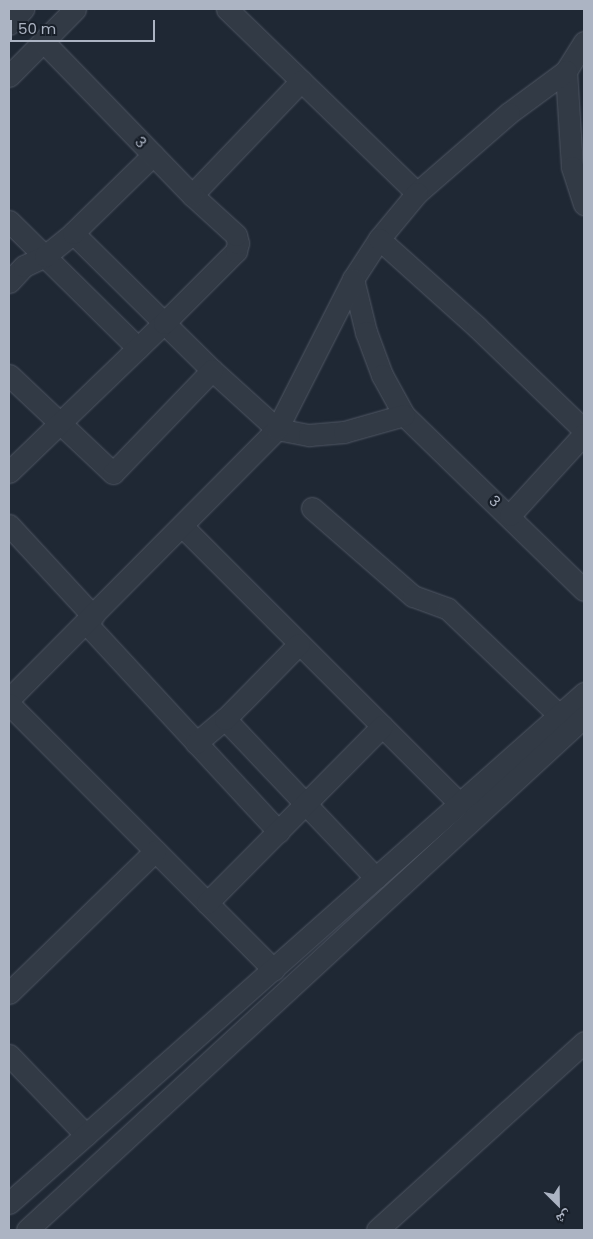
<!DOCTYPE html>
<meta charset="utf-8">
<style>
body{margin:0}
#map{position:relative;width:593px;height:1239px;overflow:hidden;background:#1f2834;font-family:Poppins,"Noto Naskh Arabic",sans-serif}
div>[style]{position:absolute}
.roads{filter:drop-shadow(0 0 1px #505764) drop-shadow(0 0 1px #505764)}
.minor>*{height:21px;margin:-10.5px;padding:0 10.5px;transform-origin:10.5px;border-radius:10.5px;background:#323a45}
span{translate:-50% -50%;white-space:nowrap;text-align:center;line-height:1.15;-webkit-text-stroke:4.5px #181f29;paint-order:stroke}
.street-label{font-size:15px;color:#acb4c3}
.frame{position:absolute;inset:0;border:10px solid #acb4c3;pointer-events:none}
.north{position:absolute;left:533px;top:1179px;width:50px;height:50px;-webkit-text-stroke:4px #181f29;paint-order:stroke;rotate:157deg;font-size:14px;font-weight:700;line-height:20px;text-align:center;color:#acb4c3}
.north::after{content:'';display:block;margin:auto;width:18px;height:22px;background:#acb4c3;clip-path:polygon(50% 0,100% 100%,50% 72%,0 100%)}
.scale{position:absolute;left:10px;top:20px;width:145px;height:22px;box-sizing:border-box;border:2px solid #acb4c3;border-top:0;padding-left:6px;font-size:15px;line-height:18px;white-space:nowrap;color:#acb4c3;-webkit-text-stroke:4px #181f29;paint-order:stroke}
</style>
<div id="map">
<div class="roads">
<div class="minor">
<i style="left:227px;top:9px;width:264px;rotate:44.1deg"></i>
<i style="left:9px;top:24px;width:21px;rotate:-47deg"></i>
<i style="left:584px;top:42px;width:34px;rotate:122deg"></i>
<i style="left:566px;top:71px;width:96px;rotate:86.4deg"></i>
<i style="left:572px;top:167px;width:39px;rotate:72deg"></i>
<i style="left:566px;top:71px;width:71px;rotate:143.6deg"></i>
<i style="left:509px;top:113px;width:122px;rotate:139deg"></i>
<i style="left:417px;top:193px;width:60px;rotate:129.6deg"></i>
<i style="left:379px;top:239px;width:48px;rotate:123deg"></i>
<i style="left:353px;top:279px;width:55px;rotate:76.2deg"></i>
<i style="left:366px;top:332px;width:46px;rotate:69.6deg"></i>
<i style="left:382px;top:375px;width:46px;rotate:61.2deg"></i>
<i style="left:404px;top:415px;width:251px;rotate:44.2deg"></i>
<i style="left:9px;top:76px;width:94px;rotate:-45.4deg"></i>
<i style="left:192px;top:195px;width:158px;rotate:-46.3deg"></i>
<i style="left:9px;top:221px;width:181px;rotate:44.6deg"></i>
<i style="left:73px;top:233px;width:195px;rotate:44.6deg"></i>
<i style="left:212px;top:370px;width:88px;rotate:42.2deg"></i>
<i style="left:277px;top:429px;width:33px;rotate:11deg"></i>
<i style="left:309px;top:435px;width:35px;rotate:-5deg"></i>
<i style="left:344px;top:432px;width:62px;rotate:-15.8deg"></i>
<i style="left:379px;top:239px;width:132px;rotate:41.9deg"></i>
<i style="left:477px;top:327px;width:149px;rotate:43.9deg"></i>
<i style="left:9px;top:282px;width:22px;rotate:-47deg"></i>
<i style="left:24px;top:266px;width:23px;rotate:-25deg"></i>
<i style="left:45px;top:256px;width:36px;rotate:-39deg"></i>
<i style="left:73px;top:233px;width:112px;rotate:-44.3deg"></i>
<i style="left:9px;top:375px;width:143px;rotate:43.3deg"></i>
<i style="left:113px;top:473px;width:143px;rotate:-46.1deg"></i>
<i style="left:9px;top:472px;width:215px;rotate:-43.9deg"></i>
<i style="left:164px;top:323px;width:102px;rotate:-45deg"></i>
<i style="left:236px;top:251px;width:8px;rotate:-76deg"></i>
<i style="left:238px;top:243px;width:8px;rotate:-104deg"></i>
<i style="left:236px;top:235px;width:59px;rotate:-137.7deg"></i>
<i style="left:192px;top:195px;width:214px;rotate:-134.1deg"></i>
<i style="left:312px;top:508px;width:134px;rotate:41.1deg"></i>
<i style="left:413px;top:596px;width:37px;rotate:20deg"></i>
<i style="left:448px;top:609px;width:153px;rotate:43.7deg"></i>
<i style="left:510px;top:515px;width:110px;rotate:-47.6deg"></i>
<i style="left:9px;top:525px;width:124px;rotate:47.3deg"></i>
<i style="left:182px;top:526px;width:392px;rotate:45deg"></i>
<i style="left:86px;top:623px;width:284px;rotate:47.3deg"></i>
<i style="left:9px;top:699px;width:380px;rotate:-45.2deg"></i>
<i style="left:277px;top:429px;width:168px;rotate:-63.1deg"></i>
<i style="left:9px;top:704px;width:375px;rotate:45.1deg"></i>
<i style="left:225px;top:719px;width:219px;rotate:46.5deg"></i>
<i style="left:196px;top:743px;width:38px;rotate:-40deg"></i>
<i style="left:225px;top:719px;width:105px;rotate:-45.4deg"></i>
<i style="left:207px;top:903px;width:249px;rotate:-45.3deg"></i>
<i style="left:9px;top:993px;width:204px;rotate:-44.2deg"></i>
<i style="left:9px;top:1055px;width:111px;rotate:46.1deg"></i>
<i style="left:9px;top:1203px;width:769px;rotate:-41.57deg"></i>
<i style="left:27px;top:1230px;width:757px;rotate:-42.65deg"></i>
<i style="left:377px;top:1230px;width:280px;rotate:-42.2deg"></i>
</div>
</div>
<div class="street-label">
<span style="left:141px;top:142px;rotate:46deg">3</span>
<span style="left:495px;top:501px;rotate:43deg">3</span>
</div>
<div class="frame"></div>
<div class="north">ش</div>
<div class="scale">50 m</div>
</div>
